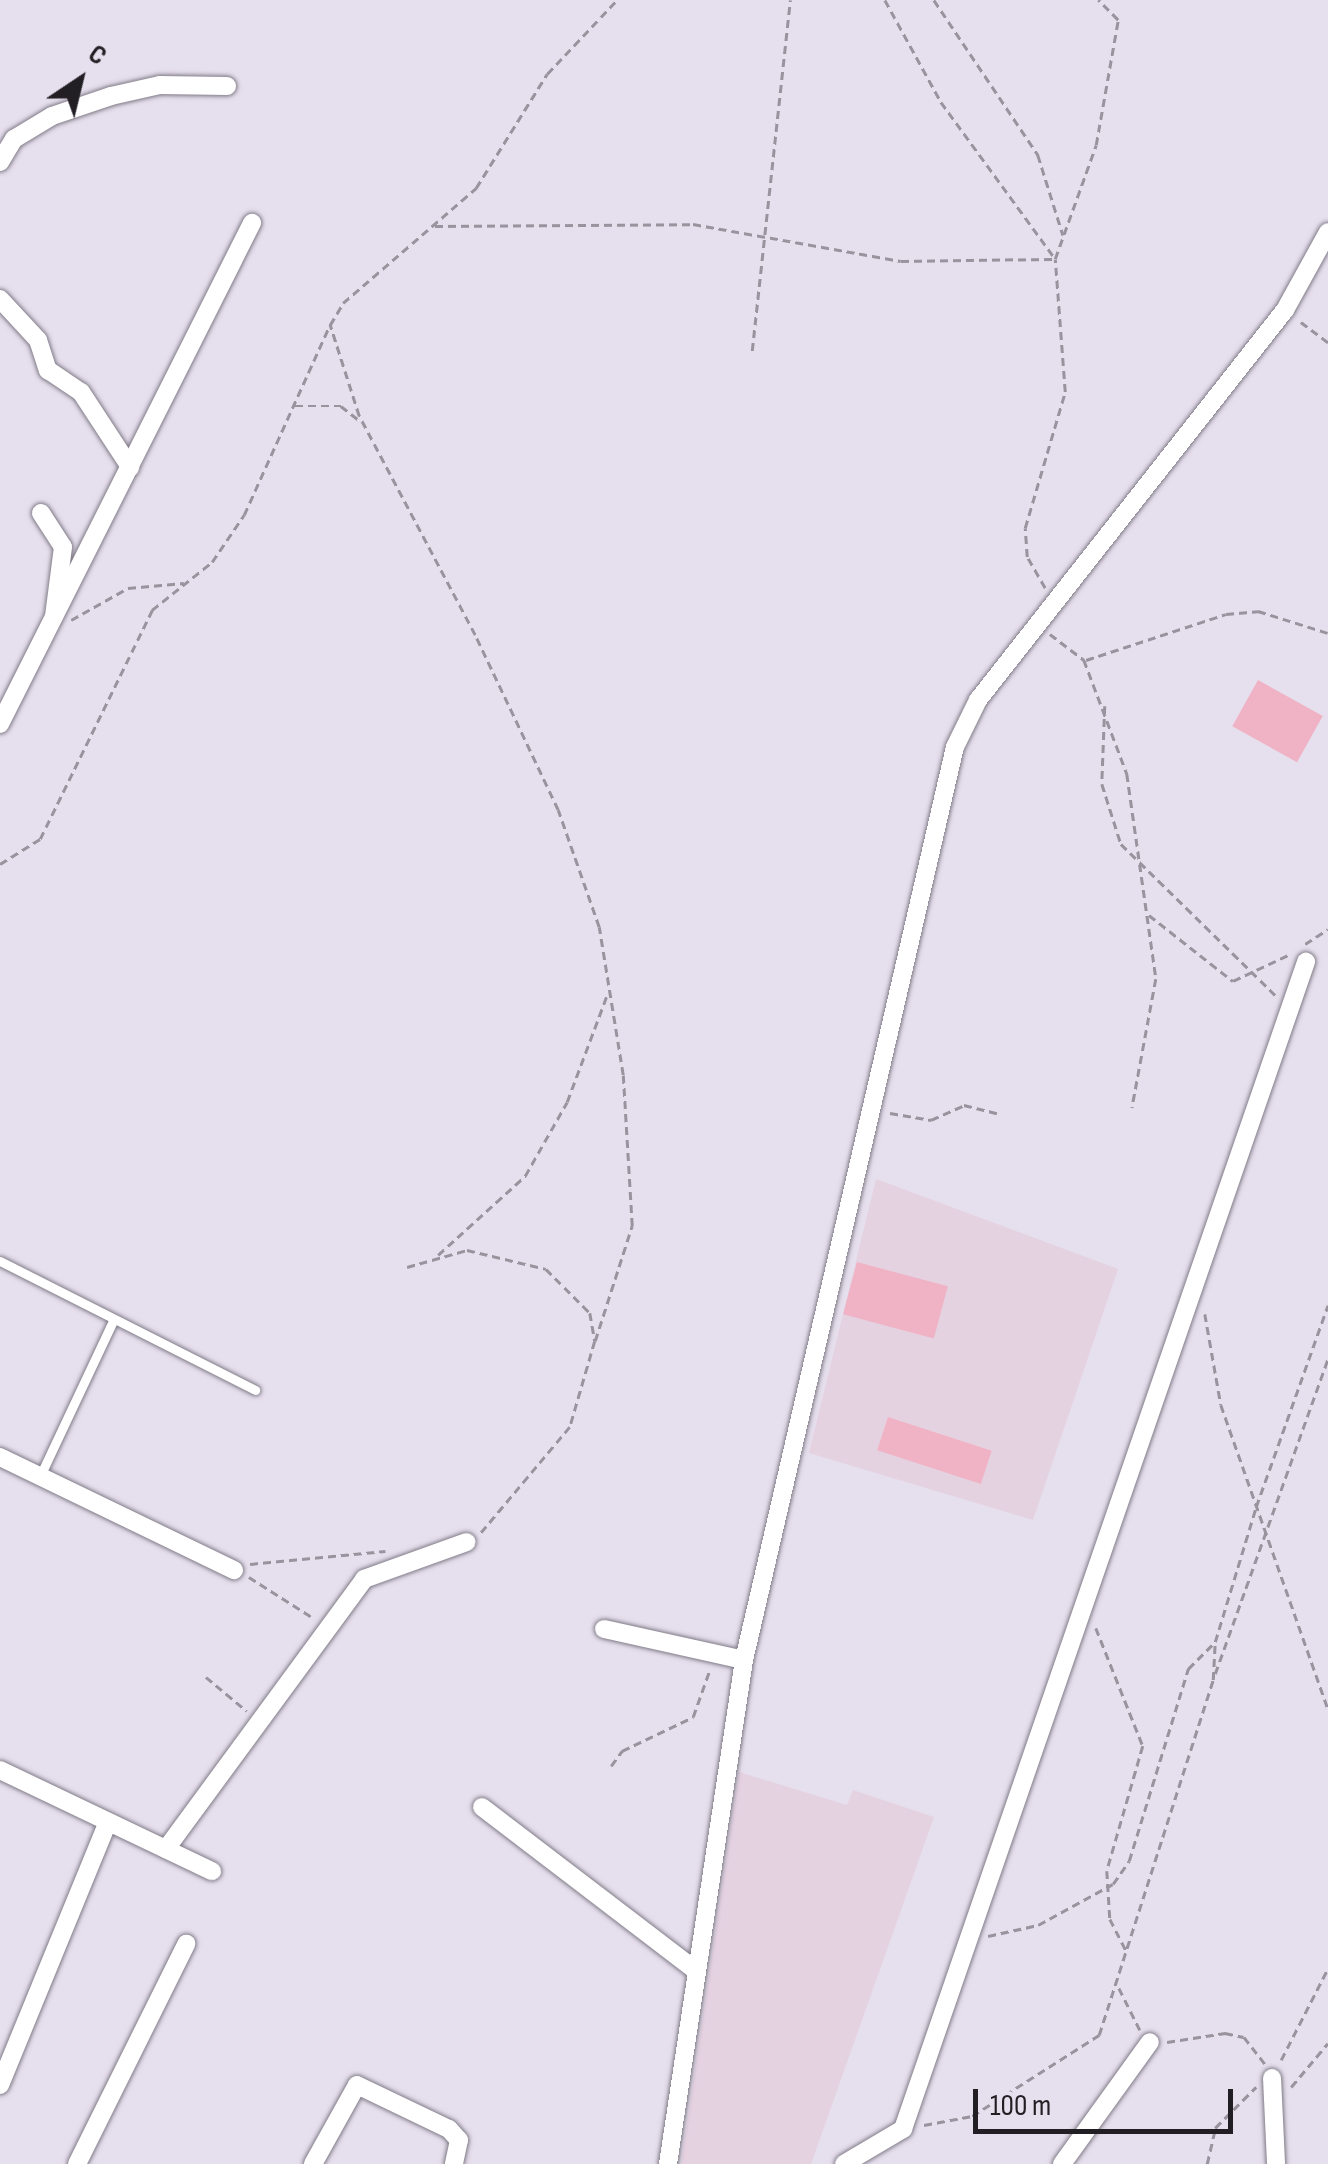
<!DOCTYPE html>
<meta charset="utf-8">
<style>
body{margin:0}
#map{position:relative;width:1328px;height:2164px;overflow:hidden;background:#e6dfed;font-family:"Sofia Sans Condensed",sans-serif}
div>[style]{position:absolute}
.industrial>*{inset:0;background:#e5d2e1}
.building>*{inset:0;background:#f0b3c5;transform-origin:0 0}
.path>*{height:2.5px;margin-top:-1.25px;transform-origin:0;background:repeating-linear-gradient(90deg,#99939e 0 8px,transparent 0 13px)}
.roads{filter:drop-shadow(0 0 2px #817b88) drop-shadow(0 0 2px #817b88)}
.service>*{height:9px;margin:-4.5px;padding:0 4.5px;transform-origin:4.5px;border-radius:4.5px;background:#fff}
.minor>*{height:18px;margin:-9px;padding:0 9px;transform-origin:9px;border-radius:9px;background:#fff}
span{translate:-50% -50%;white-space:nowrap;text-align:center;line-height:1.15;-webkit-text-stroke:10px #e6dfed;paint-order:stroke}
.north{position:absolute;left:30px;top:30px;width:100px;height:100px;-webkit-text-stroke:8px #e6dfed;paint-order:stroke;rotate:35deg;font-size:28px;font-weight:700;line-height:40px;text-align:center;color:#221f24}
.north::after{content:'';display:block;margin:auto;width:35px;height:45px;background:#221f24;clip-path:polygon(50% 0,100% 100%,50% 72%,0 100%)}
.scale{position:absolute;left:973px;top:2089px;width:260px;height:45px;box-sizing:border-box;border:5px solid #221f24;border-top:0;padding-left:12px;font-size:30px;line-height:35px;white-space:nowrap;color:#221f24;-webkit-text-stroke:8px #e6dfed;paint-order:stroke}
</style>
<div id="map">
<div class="industrial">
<i style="clip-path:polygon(876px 1179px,1118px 1269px,1033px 1520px,809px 1453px)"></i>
<i style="clip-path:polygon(739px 1772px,847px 1805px,853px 1790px,934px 1817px,811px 2164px,681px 2164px)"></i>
</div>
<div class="building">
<i style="left:1258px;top:680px;width:74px;height:53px;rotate:29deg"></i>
<i style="left:857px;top:1262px;width:94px;height:54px;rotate:15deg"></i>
<i style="left:888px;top:1417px;width:109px;height:35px;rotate:18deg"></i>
</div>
<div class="path">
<i style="left:885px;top:0;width:116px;rotate:61.2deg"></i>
<i style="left:941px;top:102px;width:192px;rotate:53.9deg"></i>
<i style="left:934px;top:0;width:187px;rotate:56.1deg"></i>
<i style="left:1038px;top:155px;width:84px;rotate:72.6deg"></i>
<i style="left:435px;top:226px;width:258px;rotate:-0.4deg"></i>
<i style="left:693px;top:224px;width:211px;rotate:10.1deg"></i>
<i style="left:901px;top:261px;width:152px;rotate:-0.8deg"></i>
<i style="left:1301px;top:322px;width:34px;rotate:37deg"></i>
<i style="left:752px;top:351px;width:353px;rotate:-83.8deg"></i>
<i style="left:295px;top:406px;width:46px"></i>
<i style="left:341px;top:406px;width:24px;rotate:38deg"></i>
<i style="left:1045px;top:588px;width:36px;rotate:-120deg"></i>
<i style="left:1027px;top:557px;width:29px;rotate:-94deg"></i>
<i style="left:1025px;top:528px;width:142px;rotate:-73.6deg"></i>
<i style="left:1065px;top:392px;width:133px;rotate:-94.3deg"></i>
<i style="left:1055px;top:259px;width:121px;rotate:-70.2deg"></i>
<i style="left:1096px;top:145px;width:127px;rotate:-80deg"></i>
<i style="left:1118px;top:20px;width:28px;rotate:-135deg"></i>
<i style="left:71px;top:620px;width:65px;rotate:-29.3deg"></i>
<i style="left:128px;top:588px;width:56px;rotate:-5.1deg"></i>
<i style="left:1050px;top:634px;width:43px;rotate:37.4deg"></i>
<i style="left:1084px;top:660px;width:122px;rotate:69.3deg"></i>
<i style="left:1127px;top:774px;width:207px;rotate:81.9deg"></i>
<i style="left:1156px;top:979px;width:131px;rotate:100.5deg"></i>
<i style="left:1086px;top:660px;width:147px;rotate:-18.2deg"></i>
<i style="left:1226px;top:614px;width:32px;rotate:-5deg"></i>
<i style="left:1258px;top:611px;width:73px;rotate:17.4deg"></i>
<i style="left:1105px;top:706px;width:78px;rotate:92.2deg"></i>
<i style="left:1102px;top:784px;width:63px;rotate:72.4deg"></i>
<i style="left:1121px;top:844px;width:216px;rotate:44.4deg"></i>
<i style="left:0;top:864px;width:47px;rotate:-32deg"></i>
<i style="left:40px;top:839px;width:255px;rotate:-63.9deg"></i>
<i style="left:152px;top:610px;width:77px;rotate:-38.7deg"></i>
<i style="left:212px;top:562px;width:57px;rotate:-55.8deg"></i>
<i style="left:244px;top:515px;width:206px;rotate:-65.7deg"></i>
<i style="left:1149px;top:915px;width:107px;rotate:38.2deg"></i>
<i style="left:1233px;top:981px;width:63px;rotate:-25.3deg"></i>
<i style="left:1305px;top:944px;width:27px;rotate:-33deg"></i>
<i style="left:890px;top:1113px;width:42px;rotate:9.7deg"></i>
<i style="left:931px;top:1120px;width:36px;rotate:-24deg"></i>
<i style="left:964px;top:1105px;width:34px;rotate:14deg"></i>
<i style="left:438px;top:1255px;width:118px;rotate:-42.2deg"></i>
<i style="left:525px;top:1176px;width:85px;rotate:-60.4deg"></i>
<i style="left:567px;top:1102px;width:114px;rotate:-69.5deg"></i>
<i style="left:407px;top:1267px;width:62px;rotate:-15.8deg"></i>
<i style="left:467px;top:1250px;width:81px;rotate:13.5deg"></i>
<i style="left:546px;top:1269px;width:62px;rotate:45deg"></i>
<i style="left:590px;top:1313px;width:28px;rotate:80deg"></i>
<i style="left:595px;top:1341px;width:90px;rotate:106.2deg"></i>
<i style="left:570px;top:1427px;width:138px;rotate:130deg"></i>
<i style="left:1205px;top:1314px;width:92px;rotate:80deg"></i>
<i style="left:1221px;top:1405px;width:321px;rotate:70.6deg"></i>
<i style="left:595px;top:1341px;width:121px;rotate:-72.2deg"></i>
<i style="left:632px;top:1226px;width:151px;rotate:-93.4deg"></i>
<i style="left:623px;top:1075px;width:150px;rotate:-99.2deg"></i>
<i style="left:599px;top:927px;width:124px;rotate:-109.3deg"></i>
<i style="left:558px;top:810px;width:194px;rotate:-115.4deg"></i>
<i style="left:475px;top:635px;width:248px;rotate:-117.9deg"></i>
<i style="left:359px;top:416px;width:96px;rotate:-107.7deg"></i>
<i style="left:330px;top:325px;width:26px;rotate:-59deg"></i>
<i style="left:343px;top:303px;width:176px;rotate:-40.8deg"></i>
<i style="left:476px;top:188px;width:134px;rotate:-58.1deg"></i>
<i style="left:547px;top:74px;width:102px;rotate:-46.6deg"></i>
<i style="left:250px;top:1564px;width:136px;rotate:-5.5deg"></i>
<i style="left:249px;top:1577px;width:75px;rotate:32.4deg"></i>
<i style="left:1096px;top:1628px;width:127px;rotate:68.3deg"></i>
<i style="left:1143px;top:1746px;width:130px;rotate:106.1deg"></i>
<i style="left:1107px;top:1871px;width:48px;rotate:86.4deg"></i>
<i style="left:1110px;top:1919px;width:36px;rotate:63deg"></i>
<i style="left:1215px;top:1674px;width:335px;rotate:-70.3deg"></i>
<i style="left:206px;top:1677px;width:53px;rotate:39.7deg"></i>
<i style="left:611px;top:1766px;width:19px;rotate:-54deg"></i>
<i style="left:622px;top:1751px;width:79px;rotate:-25.6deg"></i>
<i style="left:693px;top:1717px;width:51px;rotate:-70.5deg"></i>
<i style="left:988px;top:1936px;width:51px;rotate:-12.4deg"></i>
<i style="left:1038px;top:1925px;width:85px;rotate:-28.7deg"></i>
<i style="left:1113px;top:1884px;width:28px;rotate:-55deg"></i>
<i style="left:1129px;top:1861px;width:201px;rotate:-72.9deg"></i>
<i style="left:1188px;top:1669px;width:35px;rotate:-45deg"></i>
<i style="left:1119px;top:1988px;width:47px;rotate:63.4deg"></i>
<i style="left:1167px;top:2042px;width:59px;rotate:-8.8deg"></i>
<i style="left:1225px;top:2033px;width:19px;rotate:12deg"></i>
<i style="left:1244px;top:2037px;width:34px;rotate:52deg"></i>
<i style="left:1281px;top:2060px;width:103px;rotate:-62.9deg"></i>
<i style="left:1291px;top:2087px;width:57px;rotate:-49.9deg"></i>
<i style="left:924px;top:2125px;width:49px;rotate:-10.6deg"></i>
<i style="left:972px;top:2116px;width:151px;rotate:-32.5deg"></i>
<i style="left:1099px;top:2035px;width:373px;rotate:-72.2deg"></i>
<i style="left:1213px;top:1680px;width:38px;rotate:-87deg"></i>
<i style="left:1215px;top:1642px;width:141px;rotate:-73.1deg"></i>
<i style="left:1256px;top:1507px;width:214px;rotate:-70.4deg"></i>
<i style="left:1207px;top:2164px;width:37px;rotate:-77deg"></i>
<i style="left:1215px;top:2128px;width:58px;rotate:-45deg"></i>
</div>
<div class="roads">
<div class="service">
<i style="left:0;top:1261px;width:286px;rotate:26.8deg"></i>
<i style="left:40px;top:1476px;width:171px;rotate:-64.8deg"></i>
</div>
<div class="minor">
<i style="left:0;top:162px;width:27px;rotate:-59deg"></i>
<i style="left:14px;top:139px;width:44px;rotate:-31.2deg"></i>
<i style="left:52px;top:116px;width:62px;rotate:-18.7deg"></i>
<i style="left:111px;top:96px;width:50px;rotate:-12.7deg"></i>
<i style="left:160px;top:85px;width:67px;rotate:0.9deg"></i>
<i style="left:0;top:299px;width:56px;rotate:47.2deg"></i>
<i style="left:38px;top:340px;width:32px;rotate:72deg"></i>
<i style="left:48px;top:370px;width:40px;rotate:34deg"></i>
<i style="left:81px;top:392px;width:90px;rotate:56.8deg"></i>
<i style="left:41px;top:513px;width:40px;rotate:57.1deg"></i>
<i style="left:63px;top:547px;width:70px;rotate:97.4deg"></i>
<i style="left:0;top:724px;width:561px;rotate:-63.3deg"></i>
<i style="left:0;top:1457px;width:260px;rotate:25.8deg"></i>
<i style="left:604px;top:1629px;width:143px;rotate:12.5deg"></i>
<i style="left:0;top:1770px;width:235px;rotate:25.5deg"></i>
<i style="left:482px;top:1807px;width:268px;rotate:37.4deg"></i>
<i style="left:166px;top:1849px;width:335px;rotate:-53.7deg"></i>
<i style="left:364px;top:1579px;width:109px;rotate:-19.8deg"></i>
<i style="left:1272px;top:2078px;width:86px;rotate:87.3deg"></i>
<i style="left:0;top:2085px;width:284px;rotate:-67.7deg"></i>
<i style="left:77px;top:2164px;width:246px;rotate:-63.6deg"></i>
<i style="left:313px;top:2164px;width:90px;rotate:-60.9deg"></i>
<i style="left:357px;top:2085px;width:102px;rotate:25.6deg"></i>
<i style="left:449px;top:2129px;width:15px;rotate:48deg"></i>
<i style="left:459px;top:2140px;width:25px;rotate:102deg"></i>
<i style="left:668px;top:2164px;width:510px;rotate:-81.42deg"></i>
<i style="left:744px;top:1660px;width:937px;rotate:-76.99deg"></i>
<i style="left:955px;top:747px;width:52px;rotate:-63.9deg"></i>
<i style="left:978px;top:700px;width:496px;rotate:-51.8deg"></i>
<i style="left:1285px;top:310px;width:89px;rotate:-61.1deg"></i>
<i style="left:844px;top:2164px;width:69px;rotate:-30.7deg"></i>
<i style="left:903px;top:2129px;width:1235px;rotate:-70.95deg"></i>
<i style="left:1062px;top:2164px;width:150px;rotate:-54.2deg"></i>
</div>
</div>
<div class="north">С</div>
<div class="scale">100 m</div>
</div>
